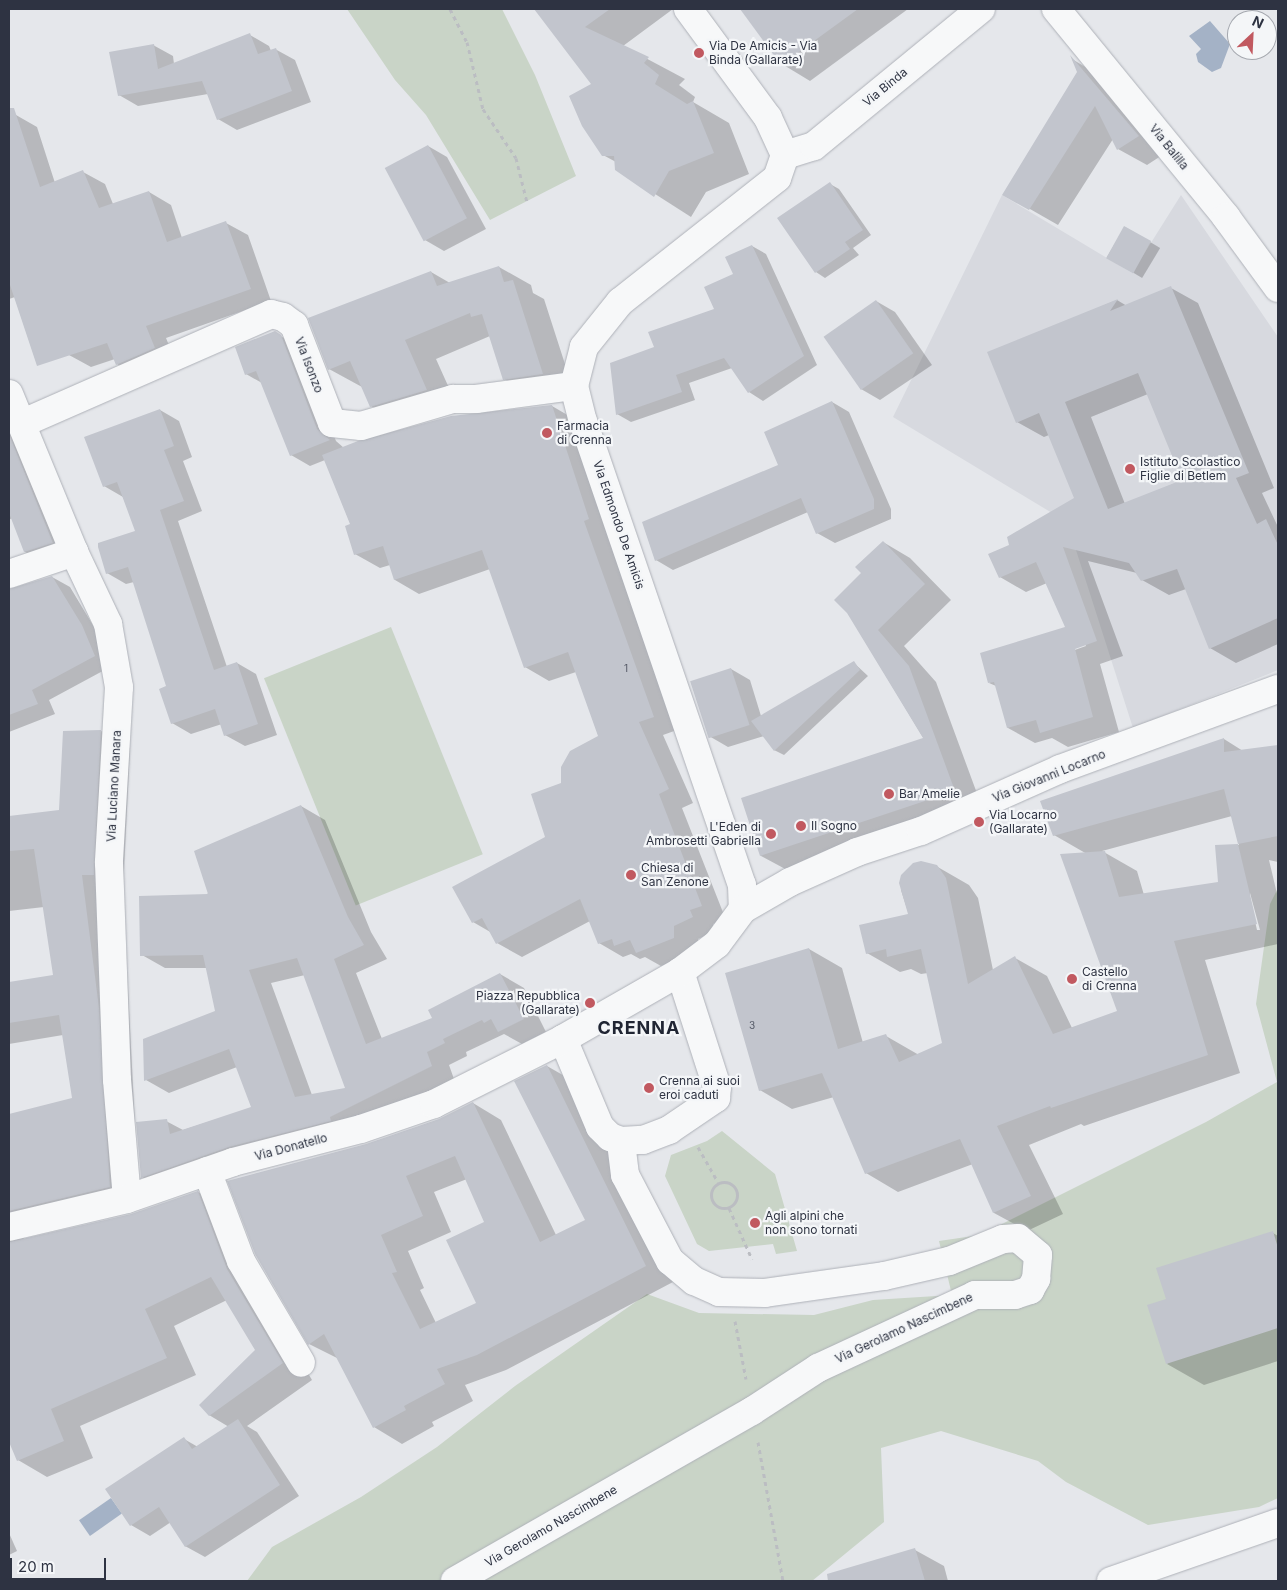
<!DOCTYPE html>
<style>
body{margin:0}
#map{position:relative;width:1287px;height:1590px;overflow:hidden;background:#e5e7eb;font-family:Inter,sans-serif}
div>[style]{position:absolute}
.built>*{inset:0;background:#d7d9df}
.green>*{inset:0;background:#c9d4c7;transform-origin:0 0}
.water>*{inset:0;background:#a4b2c6;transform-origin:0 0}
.shadow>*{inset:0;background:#0003;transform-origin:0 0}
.building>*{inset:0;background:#c2c5cd;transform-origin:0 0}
.path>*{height:3px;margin-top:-1.5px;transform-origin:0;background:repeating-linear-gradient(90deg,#bbbdc2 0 4px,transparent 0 8px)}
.path>.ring{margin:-1.5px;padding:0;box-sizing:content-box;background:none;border:3px solid #bbbdc2;border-radius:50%}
.roads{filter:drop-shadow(0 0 1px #aeb1b8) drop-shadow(0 0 1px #aeb1b8)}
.minor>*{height:28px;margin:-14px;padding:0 14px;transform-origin:14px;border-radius:14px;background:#f7f8f9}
.dots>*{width:14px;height:14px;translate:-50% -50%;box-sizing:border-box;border:2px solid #f4f6f8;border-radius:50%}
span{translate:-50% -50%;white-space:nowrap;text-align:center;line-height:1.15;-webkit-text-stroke:4.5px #f4f6f8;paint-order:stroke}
.number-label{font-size:10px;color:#535865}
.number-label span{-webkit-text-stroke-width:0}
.poi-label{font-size:12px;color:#2e3342}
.left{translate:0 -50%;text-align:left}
.right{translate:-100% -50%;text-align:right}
.street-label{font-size:12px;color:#2e3342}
.district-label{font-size:18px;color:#202533;font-weight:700;letter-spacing:1px}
.frame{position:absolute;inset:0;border:10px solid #2e3342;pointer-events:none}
.north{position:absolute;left:1227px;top:10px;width:50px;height:50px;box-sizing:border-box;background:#f4f6f8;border:1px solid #a5a8af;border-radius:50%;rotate:25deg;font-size:14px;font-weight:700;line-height:20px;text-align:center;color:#2e3342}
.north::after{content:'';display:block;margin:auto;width:18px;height:22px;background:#c15960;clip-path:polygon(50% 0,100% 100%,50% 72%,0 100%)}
.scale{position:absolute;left:10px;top:1558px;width:96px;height:22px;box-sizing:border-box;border:2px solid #2e3342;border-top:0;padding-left:6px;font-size:15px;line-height:18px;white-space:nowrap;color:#2e3342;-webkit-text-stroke:4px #f4f6f8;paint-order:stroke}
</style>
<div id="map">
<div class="built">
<i style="clip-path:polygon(1002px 195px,1132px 273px,1181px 195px,1278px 337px,1278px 670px,1133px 728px,1067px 522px,893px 417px)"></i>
</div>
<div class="green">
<i style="clip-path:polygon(347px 9px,502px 9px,535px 75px,576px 176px,490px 220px,426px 115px,395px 80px)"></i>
<i style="left:391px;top:627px;width:245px;height:137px;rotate:68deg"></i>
<i style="clip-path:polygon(1278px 888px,1278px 1498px,1259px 1507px,1148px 1525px,1066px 1482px,1038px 1461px,941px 1431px,881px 1448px,884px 1522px,812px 1581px,247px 1581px,272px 1547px,361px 1497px,437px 1447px,515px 1386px,647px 1294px,699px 1313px,814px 1315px,873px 1300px,952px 1295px,939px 1241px,980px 1235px,1206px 1122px,1277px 1082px,1256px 1004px,1270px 904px)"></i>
<i style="clip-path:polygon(722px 1131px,775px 1174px,797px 1251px,776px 1254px,773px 1244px,709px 1251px,697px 1244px,665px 1176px,671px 1155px,707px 1141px)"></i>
</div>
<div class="water">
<i style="clip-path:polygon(1210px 21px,1230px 44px,1221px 68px,1212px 72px,1198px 62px,1196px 54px,1201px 49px,1189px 36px)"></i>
<i style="left:111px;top:1498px;width:19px;height:39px;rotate:55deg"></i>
</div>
<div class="shadow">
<i style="clip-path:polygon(536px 9px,673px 9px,623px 46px,685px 79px,679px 85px,695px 97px,693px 102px,729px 123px,749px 174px,706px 192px,691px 217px,616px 169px,616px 162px,603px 155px,593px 85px)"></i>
<i style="clip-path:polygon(762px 9px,908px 9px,810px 81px,782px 64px,748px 18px)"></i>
<i style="clip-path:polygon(250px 35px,269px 46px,271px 51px,275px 49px,295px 60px,311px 102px,237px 130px,218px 119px,208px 94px,138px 106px,119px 95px,153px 45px,173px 56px,174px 64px)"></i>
<i style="clip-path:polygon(1072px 59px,1097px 74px,1167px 152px,1147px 165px,1118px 149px,1113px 139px,1058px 225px,1004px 194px,1079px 73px)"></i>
<i style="clip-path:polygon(16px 115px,37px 127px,55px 183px,83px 172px,105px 184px,113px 204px,149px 192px,171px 205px,182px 238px,226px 223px,248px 235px,271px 301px,166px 338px,175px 360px,138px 377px,117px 364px,115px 359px,91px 367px,69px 355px,15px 297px,9px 299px,9px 117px)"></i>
<i style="clip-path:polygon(428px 146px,447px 157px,486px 229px,444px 251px,425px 240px)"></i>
<i style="clip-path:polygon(830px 184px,839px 189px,871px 235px,853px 248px,859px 255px,825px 278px,816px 272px,779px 218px)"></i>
<i style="left:1125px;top:227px;width:41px;height:35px;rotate:31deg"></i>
<i style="clip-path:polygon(752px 246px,766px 254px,817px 365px,763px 401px,749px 392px,732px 368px,689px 383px,695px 400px,631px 422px,617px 414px,656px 348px,716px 310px)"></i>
<i style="clip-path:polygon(499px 267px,531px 285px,533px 293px,544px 299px,574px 392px,536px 397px,504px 379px,490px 336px,436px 359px,458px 408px,402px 425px,371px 406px,362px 387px,329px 369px,431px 272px,450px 283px)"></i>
<i style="clip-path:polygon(evenodd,1171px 288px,1198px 303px,1274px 488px,1262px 493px,1278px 527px,1278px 644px,1236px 663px,1210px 648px,1186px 589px,1169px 595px,1142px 580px,1137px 573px,1088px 561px,1123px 656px,1100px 664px,1119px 732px,1068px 747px,1052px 738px,1035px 743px,1008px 728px,996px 686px,989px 683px,1067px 628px,1047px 583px,1026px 592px,1000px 577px,1011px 546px,1076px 498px,1049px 435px,1044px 437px,1017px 422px,989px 353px,1117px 300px,1127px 306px,1171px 288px,1148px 394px,1183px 480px,1125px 504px,1091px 417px,1148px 394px,1171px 288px,1085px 644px,1086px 646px,1069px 652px,1079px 646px,1085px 644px)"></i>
<i style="clip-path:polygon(876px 301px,895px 312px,932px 365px,880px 400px,861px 389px)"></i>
<i style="clip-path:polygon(275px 333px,300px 347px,336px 441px,344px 448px,552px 406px,576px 420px,677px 730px,663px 735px,693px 803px,682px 808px,726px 920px,713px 924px,716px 931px,698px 939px,698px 952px,661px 966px,645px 957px,640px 959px,631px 954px,623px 957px,599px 943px,590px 921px,522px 957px,497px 943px,492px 933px,473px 922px,546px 838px,562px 784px,599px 737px,576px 672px,549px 681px,525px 667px,490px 569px,419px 594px,395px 580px,390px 565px,380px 568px,355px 554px,351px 525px,325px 460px,310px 466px,291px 455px,262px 383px,246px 374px)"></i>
<i style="clip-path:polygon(832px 402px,849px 412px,891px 509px,891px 519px,835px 543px,817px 533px,808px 512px,673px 570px,656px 560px,780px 465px)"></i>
<i style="clip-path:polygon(9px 404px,71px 553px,44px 562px,25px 552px,12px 518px,9px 520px)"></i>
<i style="clip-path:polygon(160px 410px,179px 421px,192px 457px,183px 461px,202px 511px,178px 521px,227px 667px,237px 663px,256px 674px,277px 735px,245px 746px,225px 735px,222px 724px,191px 734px,172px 723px,168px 687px,134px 582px,126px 584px,107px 573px,137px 532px,123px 497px,104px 486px)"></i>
<i style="clip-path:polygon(883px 542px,910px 558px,951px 600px,904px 646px,936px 682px,982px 807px,789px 871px,761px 856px,743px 799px,924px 739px,848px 613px)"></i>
<i style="clip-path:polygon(52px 577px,70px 587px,100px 637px,112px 666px,49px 700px,55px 714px,9px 732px,9px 591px)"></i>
<i style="clip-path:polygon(854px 663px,868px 676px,784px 755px,774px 750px,764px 736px,728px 747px,709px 736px,731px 669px,750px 680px,761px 716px)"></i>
<i style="clip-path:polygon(101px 731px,130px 748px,123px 891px,139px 1203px,35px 1228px,20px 1242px,131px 1215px,198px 1192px,227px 1209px,257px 1287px,312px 1380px,247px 1426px,257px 1432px,299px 1496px,205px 1557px,185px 1546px,171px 1522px,150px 1536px,131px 1525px,184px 1439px,198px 1447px,229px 1427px,209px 1415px,257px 1350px,227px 1300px,174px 1326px,196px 1375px,80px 1426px,93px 1458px,47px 1477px,18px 1460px,9px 1439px,9px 1115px,73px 1099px,63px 1035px,9px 1044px,9px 983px,54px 976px,44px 907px,9px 911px,9px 817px,60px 812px)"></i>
<i style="clip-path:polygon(evenodd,1224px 739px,1243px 751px,1278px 746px,1278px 862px,1269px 860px,1278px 898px,1278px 944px,1205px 960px,1240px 1073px,1084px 1126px,1081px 1124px,1029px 1145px,1063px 1214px,1027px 1231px,994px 1213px,973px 1164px,898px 1192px,866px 1173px,834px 1097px,792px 1109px,760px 1090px,809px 949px,842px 968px,863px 1043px,886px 1036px,919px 1055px,944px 1044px,928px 973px,921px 974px,911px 969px,900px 972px,867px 953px,909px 915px,901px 890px,902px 875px,936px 866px,969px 885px,978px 898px,993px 970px,1015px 958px,1047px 976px,1072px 1028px,1119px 1012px,1087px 854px,1054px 835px,1224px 739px,1232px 816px,1239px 845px,1216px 846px,1220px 883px,1144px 895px,1137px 871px,1102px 851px,1232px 816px,1224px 739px,1250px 893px,1260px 930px,1257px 930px,1250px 899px,1250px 893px)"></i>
<i style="clip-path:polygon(evenodd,301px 806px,325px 820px,371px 932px,387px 959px,356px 973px,382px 1039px,434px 1019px,500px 974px,524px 988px,546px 1032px,522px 1044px,504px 1034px,466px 1052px,467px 1056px,449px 1065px,454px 1079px,352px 1131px,165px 1190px,142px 1177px,166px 1121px,183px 1130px,252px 1108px,237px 1067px,169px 1093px,146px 1080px,216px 1012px,207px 968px,165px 968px,142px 955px,301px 806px,305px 975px,346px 1089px,312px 1095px,271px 983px,305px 975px)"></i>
<i style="clip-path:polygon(evenodd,547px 1066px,575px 1082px,673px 1282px,506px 1370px,465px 1385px,473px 1401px,432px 1422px,434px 1426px,402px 1444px,374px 1427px,339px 1359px,309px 1344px,366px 1145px,440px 1120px,473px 1103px,501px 1120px,556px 1235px,586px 1221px,547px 1066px,467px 1179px,486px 1223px,478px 1304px,436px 1323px,420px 1290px,424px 1288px,408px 1251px,451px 1232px,434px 1192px,467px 1179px)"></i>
<i style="clip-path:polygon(1273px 1233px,1278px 1236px,1278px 1361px,1204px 1385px,1167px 1364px)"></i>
<i style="clip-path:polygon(9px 1533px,17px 1551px,9px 1555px)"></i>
<i style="clip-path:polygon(915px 1550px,944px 1566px,948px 1581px,855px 1581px,851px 1569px)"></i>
</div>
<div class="building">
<i style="clip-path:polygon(534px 9px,610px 9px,585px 27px,649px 57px,644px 63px,659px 75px,655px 84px,687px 104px,693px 101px,714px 153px,669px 171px,654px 197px,615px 170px,614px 156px,602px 156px,582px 126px,569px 96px,591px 84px)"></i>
<i style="clip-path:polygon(740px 9px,858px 9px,781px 65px)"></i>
<i style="clip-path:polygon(250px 33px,258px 54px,276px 48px,292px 91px,217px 120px,202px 81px,118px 96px,109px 52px,154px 44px,158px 69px)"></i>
<i style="clip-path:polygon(1070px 55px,1139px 136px,1117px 150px,1095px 106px,1029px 210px,1002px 195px,1077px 72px)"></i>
<i style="clip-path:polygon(9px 108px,14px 108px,40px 187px,83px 170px,99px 208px,149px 191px,167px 242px,226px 221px,251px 289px,146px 326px,155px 348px,116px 365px,107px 343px,37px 366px,9px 282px)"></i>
<i style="left:428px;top:145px;width:83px;height:49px;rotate:62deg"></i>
<i style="clip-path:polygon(830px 182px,863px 230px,845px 242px,850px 249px,815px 273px,777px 218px)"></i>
<i style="left:1124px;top:226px;width:31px;height:37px;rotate:29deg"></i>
<i style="clip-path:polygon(752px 245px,804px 356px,748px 393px,724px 358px,676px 375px,682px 392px,616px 415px,610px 363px,654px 347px,648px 332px,714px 309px,704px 287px,733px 274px,725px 257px)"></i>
<i style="clip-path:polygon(499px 266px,504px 282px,513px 280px,543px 374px,503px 380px,482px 314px,471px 317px,470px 313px,405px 340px,427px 390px,370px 407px,350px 361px,328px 370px,308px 318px,431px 271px,437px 286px)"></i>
<i style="clip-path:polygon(evenodd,1171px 286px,1249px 473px,1236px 478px,1257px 524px,1266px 519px,1278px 545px,1278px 618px,1209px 649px,1177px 569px,1141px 581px,1129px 563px,1063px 547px,1097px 641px,1075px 649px,1093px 717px,1040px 733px,1036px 720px,1007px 728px,994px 682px,988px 683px,980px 653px,1065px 627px,1036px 562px,999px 578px,988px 554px,1009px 545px,1007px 537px,1074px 498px,1039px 413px,1016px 423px,987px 352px,1118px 299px,1110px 311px,1171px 286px,1138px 373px,1182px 480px,1108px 509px,1065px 402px,1138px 373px)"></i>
<i style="left:876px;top:300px;width:65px;height:64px;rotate:55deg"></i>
<i style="clip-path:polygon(275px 331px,281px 335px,317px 429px,330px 440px,290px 456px,256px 371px,245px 375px,235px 347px)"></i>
<i style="clip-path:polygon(832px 401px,874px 499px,874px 509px,816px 534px,801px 498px,655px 561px,642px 522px,778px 465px,764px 432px)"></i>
<i style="clip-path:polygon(552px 405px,589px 519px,584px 521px,654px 717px,639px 722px,669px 789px,659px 794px,702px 906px,690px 910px,693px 917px,674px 926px,674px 938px,636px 953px,630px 940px,614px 946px,612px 939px,598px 944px,580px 899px,496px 944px,482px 918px,472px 923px,452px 887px,545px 837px,531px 794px,561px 783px,561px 767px,570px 751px,598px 736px,568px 652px,524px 668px,482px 550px,394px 580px,383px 546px,354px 555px,345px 526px,350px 524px,322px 455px,358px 441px,451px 416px)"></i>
<i style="clip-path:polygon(160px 409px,174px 446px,164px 450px,184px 501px,160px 510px,214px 670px,237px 662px,258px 724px,224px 736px,215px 709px,171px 724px,159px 689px,166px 686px,128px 567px,106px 574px,98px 547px,98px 543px,135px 531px,117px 482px,103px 487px,84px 437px)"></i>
<i style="clip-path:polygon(9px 434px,53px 543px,24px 552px,9px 513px)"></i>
<i style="clip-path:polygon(883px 541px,925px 584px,878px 630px,909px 666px,955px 791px,760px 856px,741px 798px,923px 738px,847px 613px,834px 600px,861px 573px,855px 567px)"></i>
<i style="clip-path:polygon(52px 576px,82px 625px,95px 656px,32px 690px,38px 704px,9px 715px,9px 589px)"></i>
<i style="clip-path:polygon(854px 661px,860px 670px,774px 751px,751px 721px)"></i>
<i style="left:731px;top:668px;width:60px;height:43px;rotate:72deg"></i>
<i style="clip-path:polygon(101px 730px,94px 875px,82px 875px,99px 1008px,110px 1187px,9px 1211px,9px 1114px,72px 1098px,59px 1015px,9px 1023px,9px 982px,53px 975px,34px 849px,9px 851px,9px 816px,59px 810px,63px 731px)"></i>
<i style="clip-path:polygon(1224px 738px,1224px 752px,1278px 745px,1278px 836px,1238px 844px,1224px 789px,1053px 836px,1040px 801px)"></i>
<i style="clip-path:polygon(evenodd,301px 805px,348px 917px,364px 945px,334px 959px,366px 1044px,432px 1018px,428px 1010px,500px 973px,524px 1019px,498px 1032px,491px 1019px,484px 1023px,482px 1020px,443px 1039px,445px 1043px,427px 1052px,432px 1066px,330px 1117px,331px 1121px,229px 1147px,141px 1178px,136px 1122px,167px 1119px,170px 1134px,251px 1107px,229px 1049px,144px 1081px,143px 1039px,215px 1011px,203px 955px,140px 956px,139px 896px,208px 894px,194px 851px,301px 805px,297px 958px,345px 1088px,295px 1097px,249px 970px,297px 958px)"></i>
<i style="clip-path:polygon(1238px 844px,1257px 924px,1174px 941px,1208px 1055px,1051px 1108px,1050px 1106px,997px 1126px,1031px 1196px,993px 1213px,960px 1139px,865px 1174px,822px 1073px,759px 1091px,725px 973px,809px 948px,838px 1049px,886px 1034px,899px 1062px,942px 1043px,921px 949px,887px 957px,886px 949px,866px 954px,859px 925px,908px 914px,899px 883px,901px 875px,913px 863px,921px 861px,937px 865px,946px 878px,968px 984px,1015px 956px,1053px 1034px,1117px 1011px,1060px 854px,1105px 851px,1119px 897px,1218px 882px,1215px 845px)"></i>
<i style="clip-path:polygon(evenodd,547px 1065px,646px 1266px,477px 1355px,437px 1369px,445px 1384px,404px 1406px,406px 1410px,373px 1428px,324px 1334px,308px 1345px,255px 1254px,227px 1181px,366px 1144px,439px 1119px,473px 1102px,540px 1242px,585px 1220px,514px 1081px,547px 1065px,455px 1156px,484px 1222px,446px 1240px,476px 1303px,420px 1329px,392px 1273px,397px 1272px,381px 1235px,423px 1216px,406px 1176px,455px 1156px)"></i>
<i style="clip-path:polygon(198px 1191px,227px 1269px,283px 1363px,209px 1416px,199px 1405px,255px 1350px,211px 1277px,145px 1309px,167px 1358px,51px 1409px,64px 1441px,17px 1461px,9px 1442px,9px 1242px,131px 1214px)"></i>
<i style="clip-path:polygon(1273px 1231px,1278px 1248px,1278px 1328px,1166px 1364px,1147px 1305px,1166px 1299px,1156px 1268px)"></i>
<i style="clip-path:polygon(238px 1419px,280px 1485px,185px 1547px,159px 1507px,130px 1526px,105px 1489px,184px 1437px,192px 1449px)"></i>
<i style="clip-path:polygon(915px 1548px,925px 1581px,828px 1581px,827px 1574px)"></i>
</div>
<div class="path">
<i style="left:450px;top:9px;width:37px;rotate:63deg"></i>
<i style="left:467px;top:42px;width:69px;rotate:76.6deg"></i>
<i style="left:483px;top:109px;width:59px;rotate:56deg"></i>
<i style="left:516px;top:158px;width:45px;rotate:76deg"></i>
<i style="left:698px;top:1147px;width:40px;rotate:60.3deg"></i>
<i class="ring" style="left:711px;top:1182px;width:23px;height:23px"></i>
<i style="left:729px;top:1208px;width:56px;rotate:65.7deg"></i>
<i style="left:735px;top:1321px;width:59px;rotate:79.3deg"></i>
<i style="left:758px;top:1442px;width:141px;rotate:79.8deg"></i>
</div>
<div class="roads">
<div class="minor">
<i style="left:688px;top:9px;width:135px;rotate:53.7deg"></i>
<i style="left:768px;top:118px;width:41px;rotate:65.3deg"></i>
<i style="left:785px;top:155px;width:24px;rotate:109deg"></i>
<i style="left:777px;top:178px;width:200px;rotate:141.7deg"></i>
<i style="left:620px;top:302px;width:58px;rotate:128.7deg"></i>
<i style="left:584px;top:347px;width:40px;rotate:104.4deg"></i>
<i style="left:574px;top:386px;width:36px;rotate:76deg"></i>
<i style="left:583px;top:421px;width:490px;rotate:71.1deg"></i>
<i style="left:742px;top:885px;width:24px;rotate:88deg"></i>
<i style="left:1056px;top:9px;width:269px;rotate:50.7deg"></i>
<i style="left:1226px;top:217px;width:88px;rotate:53.8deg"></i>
<i style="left:785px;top:155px;width:30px;rotate:-17deg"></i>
<i style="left:814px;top:146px;width:216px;rotate:-39.4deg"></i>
<i style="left:9px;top:394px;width:171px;rotate:67.6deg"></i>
<i style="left:74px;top:552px;width:80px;rotate:64.7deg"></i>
<i style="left:108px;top:624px;width:64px;rotate:80.1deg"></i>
<i style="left:119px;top:687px;width:176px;rotate:93.3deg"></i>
<i style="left:109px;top:863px;width:217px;rotate:87.9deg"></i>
<i style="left:117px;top:1080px;width:119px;rotate:85.2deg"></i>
<i style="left:23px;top:423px;width:271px;rotate:-23.7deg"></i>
<i style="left:271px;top:314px;width:12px;rotate:14deg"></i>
<i style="left:283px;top:317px;width:14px;rotate:36deg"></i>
<i style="left:294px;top:325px;width:105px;rotate:68.8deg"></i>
<i style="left:332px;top:423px;width:29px;rotate:6deg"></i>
<i style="left:361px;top:426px;width:96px;rotate:-16.4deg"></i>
<i style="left:453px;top:399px;width:23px"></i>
<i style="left:476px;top:399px;width:99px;rotate:-7.6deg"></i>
<i style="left:9px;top:574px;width:69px;rotate:-18.7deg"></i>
<i style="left:563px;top:1039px;width:95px;rotate:67.2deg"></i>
<i style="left:600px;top:1127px;width:14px;rotate:45deg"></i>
<i style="left:610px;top:1137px;width:12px;rotate:20deg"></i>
<i style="left:621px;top:1141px;width:22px;rotate:-3deg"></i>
<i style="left:643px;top:1140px;width:28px;rotate:-21deg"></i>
<i style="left:669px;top:1130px;width:57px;rotate:-34.2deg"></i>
<i style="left:716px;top:1098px;width:11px;rotate:-85deg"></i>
<i style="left:717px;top:1087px;width:121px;rotate:-107.8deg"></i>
<i style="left:207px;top:1171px;width:96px;rotate:69.3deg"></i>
<i style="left:241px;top:1261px;width:118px;rotate:59.5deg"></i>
<i style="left:9px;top:1227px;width:121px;rotate:-13.3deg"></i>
<i style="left:127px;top:1199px;width:112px;rotate:-19.2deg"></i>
<i style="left:233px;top:1162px;width:132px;rotate:-14.5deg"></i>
<i style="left:361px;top:1129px;width:77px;rotate:-18.9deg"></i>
<i style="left:434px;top:1104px;width:144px;rotate:-26.7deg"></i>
<i style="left:563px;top:1039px;width:135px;rotate:-29.8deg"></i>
<i style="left:680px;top:972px;width:46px;rotate:-37.1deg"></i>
<i style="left:717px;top:944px;width:44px;rotate:-53.4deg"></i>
<i style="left:743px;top:909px;width:54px;rotate:-29.9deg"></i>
<i style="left:790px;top:882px;width:73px;rotate:-24.1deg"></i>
<i style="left:857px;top:852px;width:67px;rotate:-18.2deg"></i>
<i style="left:921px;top:831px;width:152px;rotate:-24deg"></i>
<i style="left:1060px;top:769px;width:232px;rotate:-20.2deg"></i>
<i style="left:455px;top:1581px;width:342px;rotate:-29.8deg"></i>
<i style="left:752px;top:1411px;width:79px;rotate:-33.1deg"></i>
<i style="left:818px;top:1368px;width:173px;rotate:-24.9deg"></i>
<i style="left:975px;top:1295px;width:40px"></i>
<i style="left:1015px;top:1295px;width:16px;rotate:-18deg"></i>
<i style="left:1030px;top:1290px;width:13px;rotate:-61deg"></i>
<i style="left:1036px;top:1279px;width:24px;rotate:-85deg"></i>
<i style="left:1038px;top:1255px;width:26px;rotate:-140deg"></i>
<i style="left:1018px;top:1238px;width:15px;rotate:176deg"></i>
<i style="left:1003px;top:1239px;width:58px;rotate:157.8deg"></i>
<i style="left:949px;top:1261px;width:67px;rotate:167deg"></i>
<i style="left:884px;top:1276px;width:120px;rotate:171.9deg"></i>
<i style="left:765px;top:1293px;width:46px;rotate:-178.8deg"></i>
<i style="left:719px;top:1292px;width:27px;rotate:-156deg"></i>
<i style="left:694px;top:1281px;width:31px;rotate:-140deg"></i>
<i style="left:670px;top:1261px;width:97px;rotate:-117.6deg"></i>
<i style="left:625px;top:1175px;width:34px;rotate:-97deg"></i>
<i style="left:1111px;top:1581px;width:177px;rotate:-19.2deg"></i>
</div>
</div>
<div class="dots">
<i style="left:699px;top:53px;background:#c15960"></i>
<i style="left:547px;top:433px;background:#c15960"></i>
<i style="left:1130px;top:469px;background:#c15960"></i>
<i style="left:889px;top:794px;background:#c15960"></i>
<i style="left:979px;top:822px;background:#c15960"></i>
<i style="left:801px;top:826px;background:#c15960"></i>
<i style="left:771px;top:834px;background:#c15960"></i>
<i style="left:631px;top:875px;background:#c15960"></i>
<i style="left:1072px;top:979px;background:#c15960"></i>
<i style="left:590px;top:1003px;background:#c15960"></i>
<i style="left:649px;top:1088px;background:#c15960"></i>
<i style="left:755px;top:1223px;background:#c15960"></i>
</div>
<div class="number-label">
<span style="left:626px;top:669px">1</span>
<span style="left:752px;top:1026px">3</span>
</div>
<div class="poi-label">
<span class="left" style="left:709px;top:53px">Via De Amicis - Via<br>Binda (Gallarate)</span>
<span class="left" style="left:557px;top:433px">Farmacia<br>di Crenna</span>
<span class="left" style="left:1140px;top:469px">Istituto Scolastico<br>Figlie di Betlem</span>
<span class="left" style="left:899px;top:794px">Bar Amelie</span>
<span class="left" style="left:989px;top:822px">Via Locarno<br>(Gallarate)</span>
<span class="left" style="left:811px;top:826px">Il Sogno</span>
<span class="right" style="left:761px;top:834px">L'Eden di<br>Ambrosetti Gabriella</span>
<span class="left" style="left:641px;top:875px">Chiesa di<br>San Zenone</span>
<span class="left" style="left:1082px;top:979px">Castello<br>di Crenna</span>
<span class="right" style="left:580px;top:1003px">Piazza Repubblica<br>(Gallarate)</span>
<span class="left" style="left:659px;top:1088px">Crenna ai suoi<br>eroi caduti</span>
<span class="left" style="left:765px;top:1223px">Agli alpini che<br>non sono tornati</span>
</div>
<div class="street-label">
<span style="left:885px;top:87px;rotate:-39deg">Via Binda</span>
<span style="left:1169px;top:147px;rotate:51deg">Via Balilla</span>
<span style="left:309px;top:365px;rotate:69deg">Via Isonzo</span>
<span style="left:619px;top:525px;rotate:71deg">Via Edmondo De Amicis</span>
<span style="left:1049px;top:776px;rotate:-22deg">Via Giovanni Locarno</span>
<span style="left:114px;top:786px;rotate:-87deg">Via Luciano Manara</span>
<span style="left:291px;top:1147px;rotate:-15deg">Via Donatello</span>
<span style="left:904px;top:1328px;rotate:-25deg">Via Gerolamo Nascimbene</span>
<span style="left:551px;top:1526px;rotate:-30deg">Via Gerolamo Nascimbene</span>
</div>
<div class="district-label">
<span style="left:639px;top:1028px">CRENNA</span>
</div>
<div class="frame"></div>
<div class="north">N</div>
<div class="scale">20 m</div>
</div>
